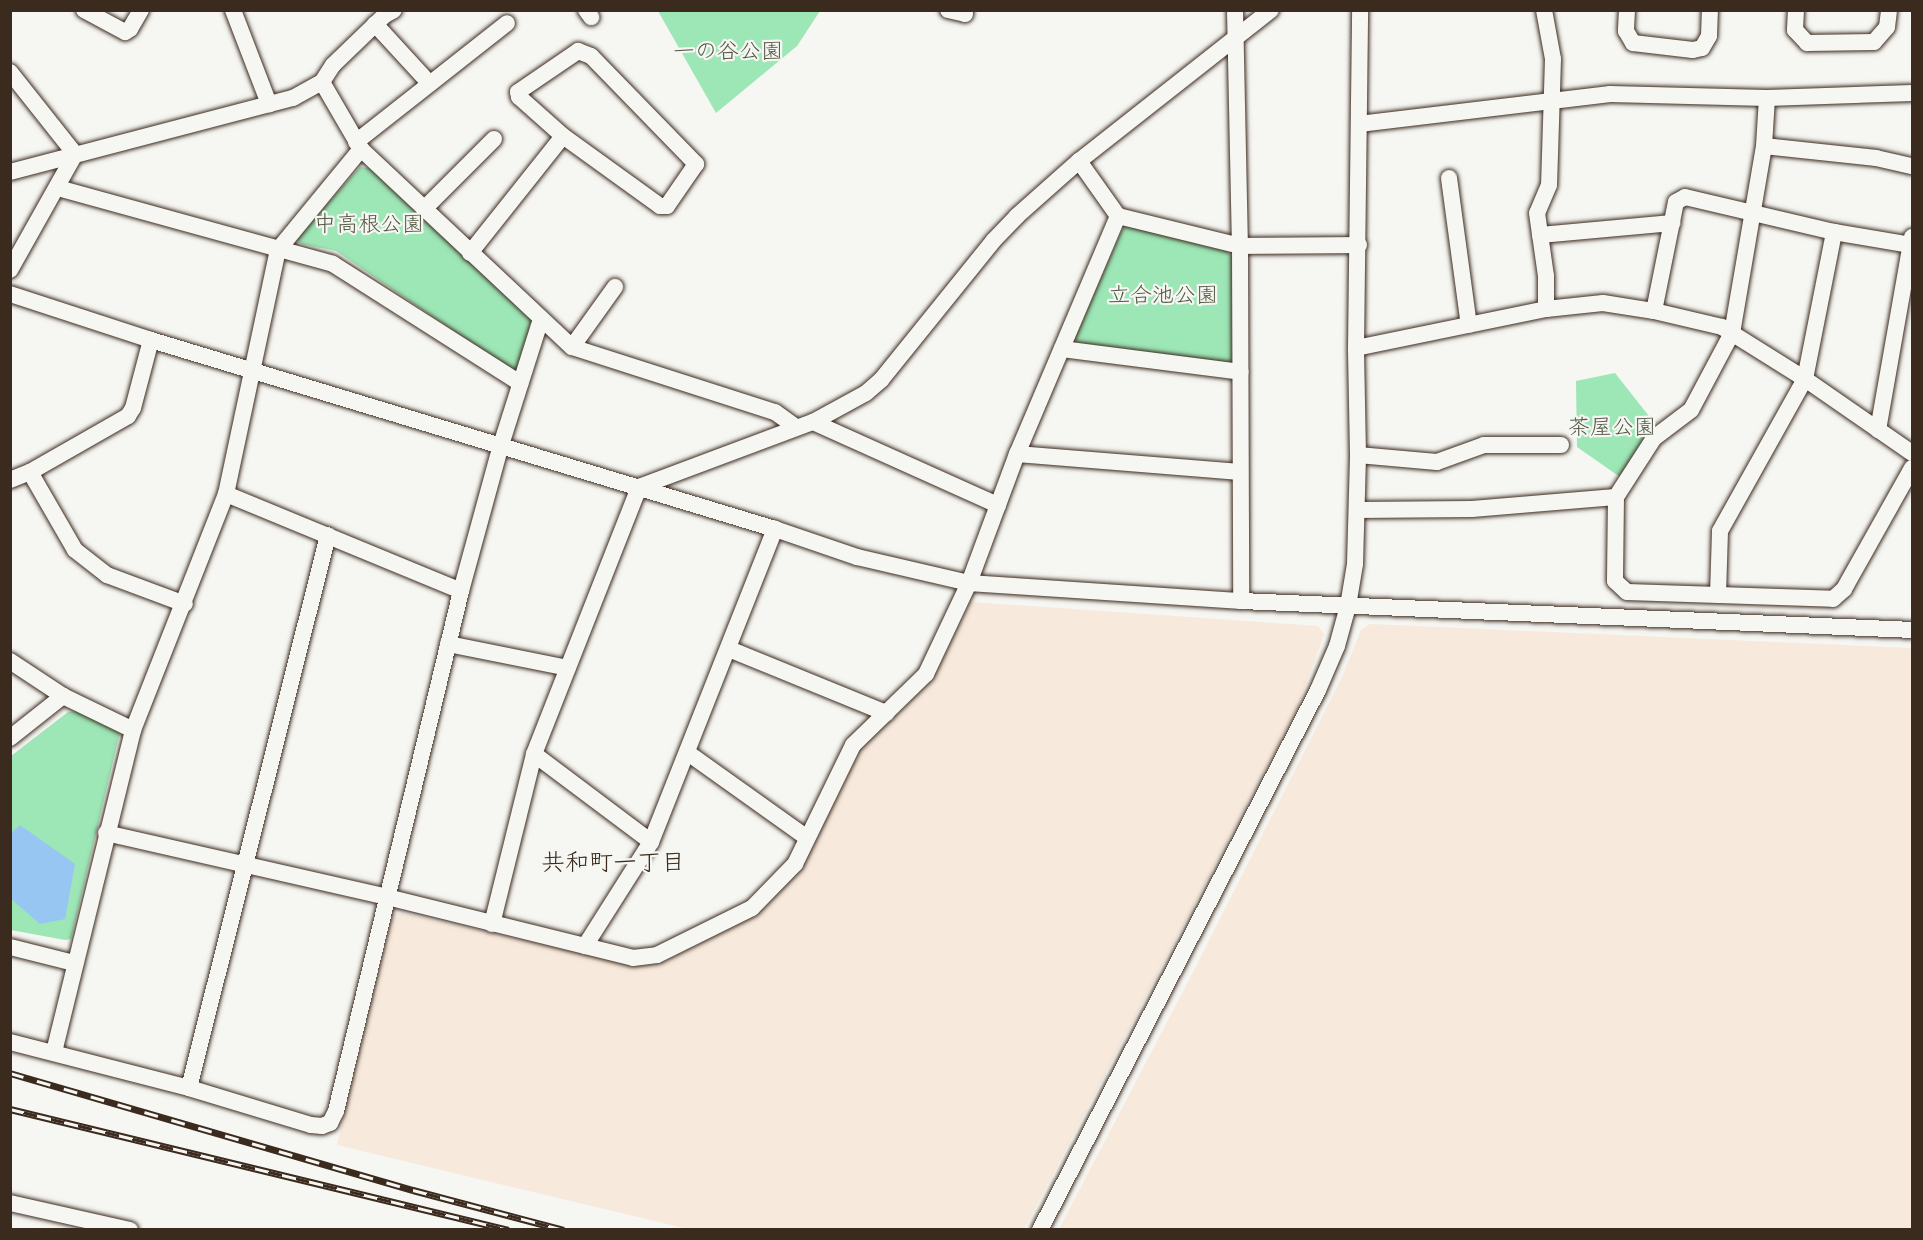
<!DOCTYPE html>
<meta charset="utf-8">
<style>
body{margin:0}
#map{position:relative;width:1923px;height:1240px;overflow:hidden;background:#f6f6f2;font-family:"Patrick Hand","Klee One",sans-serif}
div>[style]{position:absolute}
.built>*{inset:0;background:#f7e9dc}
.green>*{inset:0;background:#9de6b6}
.water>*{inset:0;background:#98c6f3}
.roads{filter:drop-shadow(0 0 2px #3b2a1e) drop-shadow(0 0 2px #3b2a1e)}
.minor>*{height:16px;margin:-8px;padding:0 8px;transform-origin:8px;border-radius:8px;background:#f6f6f2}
.rail>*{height:7px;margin-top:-3.5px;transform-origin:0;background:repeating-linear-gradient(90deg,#f6f6f2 0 14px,#3b2a1e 0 28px);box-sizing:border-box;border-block:2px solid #3b2a1e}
span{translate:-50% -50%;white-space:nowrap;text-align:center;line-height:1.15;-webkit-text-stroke:4.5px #f6f6f2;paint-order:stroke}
.park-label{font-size:22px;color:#545944}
.neighbourhood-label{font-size:24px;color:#3b2a1e}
.frame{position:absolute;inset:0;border:12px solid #3b2a1e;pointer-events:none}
</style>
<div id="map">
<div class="built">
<i style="clip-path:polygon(971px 602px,1318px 626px,1324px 634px,1298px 706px,1024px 1229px,688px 1229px,337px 1145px,393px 914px,403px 913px,637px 966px,664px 962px,760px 910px,801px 869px,861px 749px,933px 677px)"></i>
<i style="clip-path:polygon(1370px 624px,1912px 648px,1912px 1229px,1059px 1229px,1192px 974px,1342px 677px,1361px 630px)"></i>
</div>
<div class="green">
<i style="clip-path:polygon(658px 11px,820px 11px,797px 46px,716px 113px)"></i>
<i style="clip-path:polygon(360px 167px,369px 168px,534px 321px,516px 373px,336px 251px,301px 244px,296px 239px)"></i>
<i style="clip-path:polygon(1129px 224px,1225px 249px,1232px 257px,1233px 358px,1228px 363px,1079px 344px,1075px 338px,1122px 230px)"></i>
<i style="clip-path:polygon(1615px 373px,1656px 425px,1623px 479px,1577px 447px,1576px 381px)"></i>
<i style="clip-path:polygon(77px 711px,120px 732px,71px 939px,65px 940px,11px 930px,11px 756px,68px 712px)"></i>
</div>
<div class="water">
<i style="clip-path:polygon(20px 825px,75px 864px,65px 919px,40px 924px,11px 899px,11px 833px)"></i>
</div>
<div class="roads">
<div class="minor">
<i style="left:84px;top:10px;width:47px;rotate:28.2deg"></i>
<i style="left:125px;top:32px;width:6px;rotate:-31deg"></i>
<i style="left:130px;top:29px;width:22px;rotate:-60deg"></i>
<i style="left:233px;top:10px;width:101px;rotate:69deg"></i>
<i style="left:586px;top:10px;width:9px;rotate:54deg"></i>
<i style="left:948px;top:10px;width:17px;rotate:13deg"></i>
<i style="left:965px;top:14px;width:4px;rotate:-90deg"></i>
<i style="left:1235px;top:10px;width:236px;rotate:88.8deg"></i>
<i style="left:1240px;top:246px;width:355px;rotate:89.8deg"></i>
<i style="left:1544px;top:10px;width:50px;rotate:79.6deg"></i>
<i style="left:1553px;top:59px;width:126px;rotate:91.8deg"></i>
<i style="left:1549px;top:185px;width:30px;rotate:113deg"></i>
<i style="left:1537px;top:213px;width:64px;rotate:81.9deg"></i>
<i style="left:1546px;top:276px;width:33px;rotate:90deg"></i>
<i style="left:1627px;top:10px;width:21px;rotate:93deg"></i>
<i style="left:1626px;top:31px;width:14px;rotate:60deg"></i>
<i style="left:1633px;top:43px;width:60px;rotate:6.7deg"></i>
<i style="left:1693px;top:50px;width:9px;rotate:-13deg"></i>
<i style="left:1702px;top:48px;width:14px;rotate:-60deg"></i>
<i style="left:1709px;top:36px;width:26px;rotate:-88deg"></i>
<i style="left:1796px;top:10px;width:20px;rotate:93deg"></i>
<i style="left:1795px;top:30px;width:18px;rotate:47deg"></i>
<i style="left:1807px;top:43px;width:67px;rotate:-0.9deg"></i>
<i style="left:1874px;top:42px;width:20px;rotate:-49deg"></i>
<i style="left:1887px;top:27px;width:17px;rotate:-83deg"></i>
<i style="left:375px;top:24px;width:81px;rotate:47.5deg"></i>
<i style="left:10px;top:72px;width:105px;rotate:51.6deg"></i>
<i style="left:322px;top:82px;width:78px;rotate:59.8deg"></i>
<i style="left:361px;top:149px;width:289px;rotate:43.2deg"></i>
<i style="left:572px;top:347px;width:213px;rotate:17.8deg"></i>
<i style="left:775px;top:412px;width:26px;rotate:36deg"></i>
<i style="left:1767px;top:98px;width:48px;rotate:93.6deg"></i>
<i style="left:1764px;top:146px;width:190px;rotate:99.7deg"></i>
<i style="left:1732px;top:333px;width:87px;rotate:118deg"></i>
<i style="left:1691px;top:410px;width:46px;rotate:142.9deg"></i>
<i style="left:1654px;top:438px;width:70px;rotate:122.8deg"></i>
<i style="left:1616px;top:497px;width:84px;rotate:90.7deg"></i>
<i style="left:1615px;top:581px;width:16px;rotate:43deg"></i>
<i style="left:1627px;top:592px;width:206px;rotate:1.9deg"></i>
<i style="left:1833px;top:599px;width:15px;rotate:-42deg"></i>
<i style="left:1844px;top:589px;width:139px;rotate:-60.7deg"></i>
<i style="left:1359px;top:124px;width:253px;rotate:-6.8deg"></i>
<i style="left:1610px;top:94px;width:157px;rotate:1.5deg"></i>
<i style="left:1767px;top:98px;width:145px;rotate:-2deg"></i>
<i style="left:356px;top:142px;width:192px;rotate:-38.2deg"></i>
<i style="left:1764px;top:146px;width:113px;rotate:6.1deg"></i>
<i style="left:1876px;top:158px;width:37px;rotate:13deg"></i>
<i style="left:1079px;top:161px;width:67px;rotate:54.7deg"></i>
<i style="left:1118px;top:216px;width:126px;rotate:13.8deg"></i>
<i style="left:1240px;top:246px;width:119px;rotate:-0.5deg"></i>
<i style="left:10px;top:172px;width:293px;rotate:-14.7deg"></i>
<i style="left:293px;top:98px;width:33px;rotate:-29deg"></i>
<i style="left:322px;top:82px;width:20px;rotate:-57deg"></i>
<i style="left:333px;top:65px;width:72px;rotate:-43.9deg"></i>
<i style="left:385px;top:15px;width:10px;rotate:-29deg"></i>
<i style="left:1449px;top:178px;width:148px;rotate:82.3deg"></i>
<i style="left:58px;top:188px;width:285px;rotate:15.4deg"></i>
<i style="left:333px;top:264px;width:222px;rotate:32.5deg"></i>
<i style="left:424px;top:209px;width:99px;rotate:-45deg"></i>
<i style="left:1540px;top:235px;width:133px;rotate:-5.2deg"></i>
<i style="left:470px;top:253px;width:149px;rotate:-51.5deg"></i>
<i style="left:563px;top:136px;width:59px;rotate:-138.4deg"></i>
<i style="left:519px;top:97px;width:5px;rotate:-101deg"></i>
<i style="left:518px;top:92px;width:73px;rotate:-34.3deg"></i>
<i style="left:578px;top:51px;width:14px;rotate:21deg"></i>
<i style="left:591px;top:56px;width:151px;rotate:45.8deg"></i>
<i style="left:696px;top:164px;width:51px;rotate:124.6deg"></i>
<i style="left:667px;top:206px;width:7px;rotate:180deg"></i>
<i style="left:660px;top:206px;width:120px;rotate:-144.2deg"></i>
<i style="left:10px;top:270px;width:133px;rotate:-60.7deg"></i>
<i style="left:10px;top:294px;width:148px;rotate:18.1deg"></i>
<i style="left:151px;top:340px;width:652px;rotate:16.85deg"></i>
<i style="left:775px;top:529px;width:87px;rotate:18.9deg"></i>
<i style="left:857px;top:557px;width:115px;rotate:13.1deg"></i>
<i style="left:969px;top:583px;width:273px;rotate:3.8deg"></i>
<i style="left:1241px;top:601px;width:672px;rotate:2.47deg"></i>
<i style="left:1654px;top:311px;width:111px;rotate:-78.6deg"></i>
<i style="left:1676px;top:202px;width:10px;rotate:-29deg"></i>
<i style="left:1685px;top:197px;width:153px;rotate:13.2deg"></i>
<i style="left:1834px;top:232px;width:78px;rotate:9.6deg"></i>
<i style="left:572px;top:347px;width:74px;rotate:-54.4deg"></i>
<i style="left:1356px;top:348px;width:194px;rotate:-11.6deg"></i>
<i style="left:1546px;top:309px;width:57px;rotate:-6deg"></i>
<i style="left:1603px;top:303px;width:52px;rotate:8.9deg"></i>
<i style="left:1654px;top:311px;width:70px;rotate:13.2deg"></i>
<i style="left:1722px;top:327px;width:98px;rotate:32.1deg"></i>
<i style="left:1805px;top:379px;width:130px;rotate:34.7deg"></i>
<i style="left:1062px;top:349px;width:180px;rotate:7.3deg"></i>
<i style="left:813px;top:422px;width:203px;rotate:24.2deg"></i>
<i style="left:1878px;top:430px;width:196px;rotate:-80deg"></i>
<i style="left:1017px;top:454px;width:224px;rotate:4.6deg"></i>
<i style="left:1358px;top:455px;width:79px;rotate:5.1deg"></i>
<i style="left:1437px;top:462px;width:50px;rotate:-19.9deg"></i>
<i style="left:1484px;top:445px;width:77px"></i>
<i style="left:30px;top:472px;width:90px;rotate:60deg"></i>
<i style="left:75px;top:550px;width:41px;rotate:38deg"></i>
<i style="left:107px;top:575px;width:83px;rotate:20.4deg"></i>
<i style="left:10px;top:480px;width:22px;rotate:-22deg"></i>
<i style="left:30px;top:472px;width:113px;rotate:-29.7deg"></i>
<i style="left:128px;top:416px;width:9px;rotate:-58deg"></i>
<i style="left:133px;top:408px;width:70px;rotate:-75.2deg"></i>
<i style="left:226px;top:494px;width:254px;rotate:22.4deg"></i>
<i style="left:1357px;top:510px;width:115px;rotate:-0.5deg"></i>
<i style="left:1472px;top:509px;width:144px;rotate:-4.8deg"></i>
<i style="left:1718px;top:595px;width:64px;rotate:-88.2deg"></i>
<i style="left:1720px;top:531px;width:174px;rotate:-60.8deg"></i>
<i style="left:1805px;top:379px;width:150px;rotate:-78.8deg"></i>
<i style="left:448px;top:644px;width:122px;rotate:11.3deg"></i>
<i style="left:729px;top:649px;width:170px;rotate:22.2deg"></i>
<i style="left:10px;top:661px;width:64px;rotate:33.4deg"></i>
<i style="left:63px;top:696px;width:78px;rotate:25.9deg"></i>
<i style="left:10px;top:738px;width:68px;rotate:-38.4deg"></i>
<i style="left:688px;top:753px;width:146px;rotate:35.5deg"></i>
<i style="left:534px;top:754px;width:146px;rotate:36.9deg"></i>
<i style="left:106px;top:833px;width:288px;rotate:12.8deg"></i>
<i style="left:387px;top:897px;width:253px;rotate:13.9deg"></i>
<i style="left:633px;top:958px;width:24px;rotate:-7deg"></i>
<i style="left:657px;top:955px;width:106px;rotate:-26.3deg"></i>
<i style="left:752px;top:908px;width:62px;rotate:-45.7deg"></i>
<i style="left:795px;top:864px;width:132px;rotate:-64deg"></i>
<i style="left:853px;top:745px;width:102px;rotate:-44.2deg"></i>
<i style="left:926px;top:674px;width:101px;rotate:-64.7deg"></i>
<i style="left:969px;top:583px;width:138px;rotate:-69.6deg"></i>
<i style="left:1017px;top:454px;width:259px;rotate:-67deg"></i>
<i style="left:492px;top:924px;width:175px;rotate:-76.1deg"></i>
<i style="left:534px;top:754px;width:287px;rotate:-68.5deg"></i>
<i style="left:639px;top:487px;width:186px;rotate:-20.5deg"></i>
<i style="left:813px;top:422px;width:60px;rotate:-28.7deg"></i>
<i style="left:866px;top:393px;width:20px;rotate:-41deg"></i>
<i style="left:881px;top:380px;width:179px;rotate:-51.1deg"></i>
<i style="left:993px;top:241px;width:35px;rotate:-46deg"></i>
<i style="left:1017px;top:216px;width:83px;rotate:-41.6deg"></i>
<i style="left:1079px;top:161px;width:244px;rotate:-38.2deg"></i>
<i style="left:585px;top:946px;width:123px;rotate:-57.6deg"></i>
<i style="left:651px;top:842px;width:337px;rotate:-68.4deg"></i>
<i style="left:10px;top:947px;width:66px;rotate:14deg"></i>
<i style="left:10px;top:1042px;width:185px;rotate:14.4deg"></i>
<i style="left:189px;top:1088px;width:127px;rotate:16.9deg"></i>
<i style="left:311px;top:1125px;width:11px;rotate:5deg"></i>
<i style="left:322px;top:1126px;width:9px;rotate:-21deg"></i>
<i style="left:330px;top:1123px;width:13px;rotate:-63deg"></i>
<i style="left:336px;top:1111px;width:535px;rotate:-76.48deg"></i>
<i style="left:461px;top:591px;width:151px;rotate:-74.7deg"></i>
<i style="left:501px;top:445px;width:132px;rotate:-72.4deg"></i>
<i style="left:54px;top:1052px;width:332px;rotate:-76.2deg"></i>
<i style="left:133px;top:730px;width:254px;rotate:-68.5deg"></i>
<i style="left:226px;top:494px;width:249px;rotate:-78deg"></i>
<i style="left:278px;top:250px;width:131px;rotate:-50.6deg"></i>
<i style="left:189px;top:1088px;width:570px;rotate:-75.89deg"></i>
<i style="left:10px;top:1203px;width:123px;rotate:12.7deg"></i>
<i style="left:1040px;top:1230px;width:607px;rotate:-62.76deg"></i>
<i style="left:1318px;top:690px;width:48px;rotate:-66.6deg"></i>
<i style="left:1337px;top:646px;width:41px;rotate:-74.6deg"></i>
<i style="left:1348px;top:606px;width:43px;rotate:-80.5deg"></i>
<i style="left:1355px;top:564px;width:109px;rotate:-88.4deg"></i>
<i style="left:1358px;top:455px;width:107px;rotate:-91.1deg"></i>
<i style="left:1356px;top:348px;width:338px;rotate:-89.3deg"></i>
</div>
</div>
<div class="rail">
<i style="left:10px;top:1073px;width:420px;rotate:16.2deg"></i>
<i style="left:413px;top:1190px;width:156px;rotate:14.8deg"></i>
<i style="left:10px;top:1109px;width:513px;rotate:13.63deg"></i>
</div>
<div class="park-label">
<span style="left:728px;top:51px">一の谷公園</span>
<span style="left:369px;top:224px">中高根公園</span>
<span style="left:1163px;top:295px">立合池公園</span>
<span style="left:1612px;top:427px">茶屋公園</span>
</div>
<div class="neighbourhood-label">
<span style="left:613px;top:862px">共和町一丁目</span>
</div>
<div class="frame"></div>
</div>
